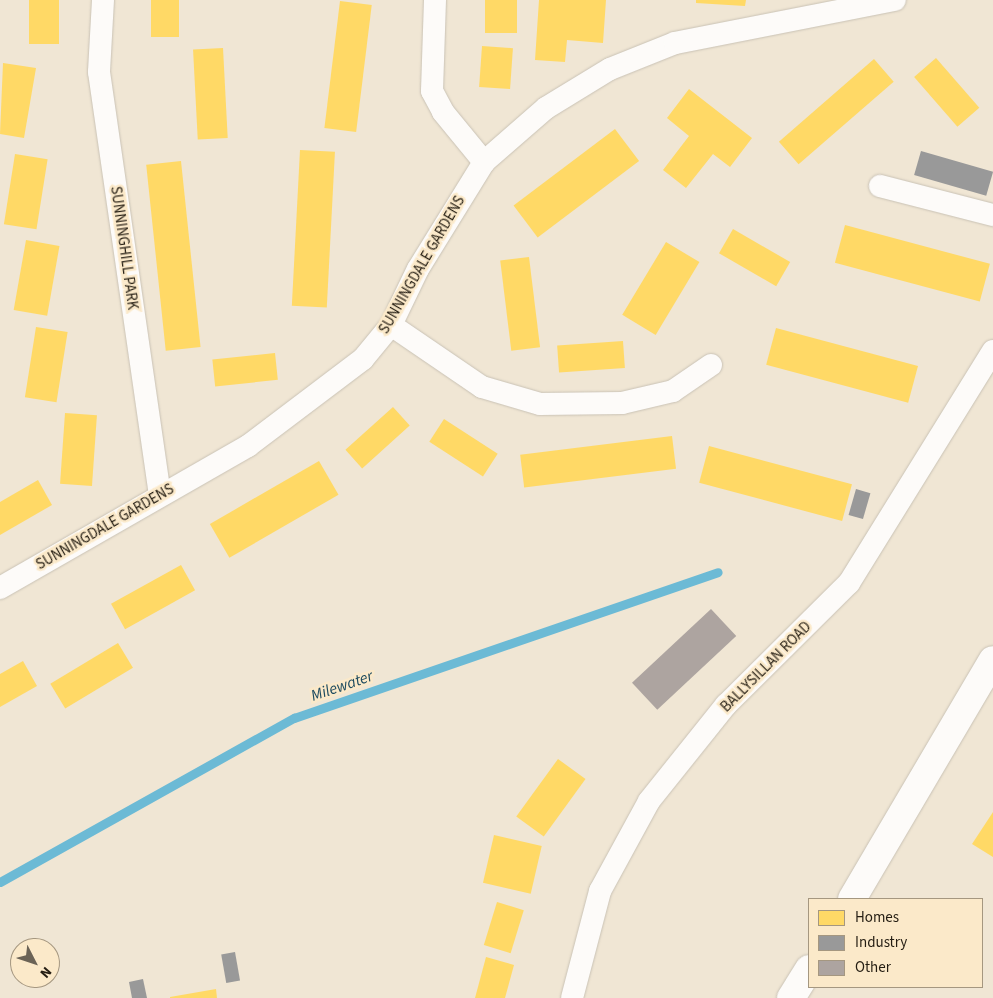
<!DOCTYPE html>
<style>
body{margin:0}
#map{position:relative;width:993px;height:998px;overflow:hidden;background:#f0e6d4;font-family:"Source Sans 3",sans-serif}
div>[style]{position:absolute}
.homes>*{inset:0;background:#ffd966;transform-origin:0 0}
.industry>*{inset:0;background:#999;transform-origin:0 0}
.stream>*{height:9px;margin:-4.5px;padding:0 4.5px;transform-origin:4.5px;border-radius:4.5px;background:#6cbad5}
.building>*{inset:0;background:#ada4a0;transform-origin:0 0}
.roads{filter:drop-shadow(0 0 1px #c9c2b5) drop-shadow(0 0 1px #c9c2b5)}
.street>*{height:22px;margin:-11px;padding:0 11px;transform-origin:11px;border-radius:11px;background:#fdfbf9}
.highway>*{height:28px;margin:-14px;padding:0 14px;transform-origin:14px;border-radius:14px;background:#fdfbf9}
span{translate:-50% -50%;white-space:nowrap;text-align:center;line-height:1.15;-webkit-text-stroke:5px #fbe9c9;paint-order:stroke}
.street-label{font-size:15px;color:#241d12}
.water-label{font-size:16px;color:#1c4a5f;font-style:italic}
.legend{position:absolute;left:808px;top:898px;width:175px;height:90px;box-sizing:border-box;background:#fbe9c9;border:1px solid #a59780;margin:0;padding:6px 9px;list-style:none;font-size:15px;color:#241d12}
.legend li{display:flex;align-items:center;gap:10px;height:25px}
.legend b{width:25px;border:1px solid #a59780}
.north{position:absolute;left:10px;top:938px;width:50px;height:50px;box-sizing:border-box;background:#fbe9c9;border:1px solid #a59780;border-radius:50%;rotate:131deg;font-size:14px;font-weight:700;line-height:20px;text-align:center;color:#241d12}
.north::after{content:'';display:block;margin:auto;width:18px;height:22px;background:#6b6356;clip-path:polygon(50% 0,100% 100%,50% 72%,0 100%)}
</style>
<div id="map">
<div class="homes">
<i style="left:29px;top:0;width:30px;height:44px"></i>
<i style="left:151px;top:0;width:28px;height:37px"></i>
<i style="left:485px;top:0;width:32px;height:33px"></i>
<i style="clip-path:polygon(539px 0,606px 0,603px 43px,567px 40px,565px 62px,535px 60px)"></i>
<i style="clip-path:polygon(696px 0,746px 0,745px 6px,696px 3px)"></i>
<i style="left:340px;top:1px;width:32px;height:128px;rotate:7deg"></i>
<i style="left:482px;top:46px;width:31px;height:41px;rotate:4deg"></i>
<i style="left:223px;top:48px;width:90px;height:30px;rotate:87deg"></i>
<i style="left:936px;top:58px;width:66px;height:29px;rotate:49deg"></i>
<i style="left:874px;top:59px;width:30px;height:126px;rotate:49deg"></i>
<i style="clip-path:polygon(3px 63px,36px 68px,24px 138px,0 134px)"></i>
<i style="clip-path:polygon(689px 89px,752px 138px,730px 167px,713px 154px,686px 188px,663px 170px,689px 136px,667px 118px)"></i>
<i style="left:615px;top:129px;width:40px;height:127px;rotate:53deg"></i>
<i style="left:300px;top:150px;width:35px;height:156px;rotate:3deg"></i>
<i style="left:15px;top:154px;width:33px;height:71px;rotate:9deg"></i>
<i style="left:181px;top:161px;width:187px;height:35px;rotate:84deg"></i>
<i style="left:845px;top:225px;width:150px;height:39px;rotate:15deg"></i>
<i style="left:733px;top:229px;width:66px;height:28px;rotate:30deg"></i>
<i style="left:26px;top:240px;width:34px;height:71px;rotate:10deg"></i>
<i style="left:666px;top:242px;width:39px;height:85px;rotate:31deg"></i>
<i style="left:529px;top:257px;width:91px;height:29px;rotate:83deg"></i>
<i style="left:36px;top:327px;width:32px;height:71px;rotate:9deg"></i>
<i style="left:776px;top:328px;width:147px;height:38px;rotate:15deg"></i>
<i style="left:623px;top:341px;width:27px;height:66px;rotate:86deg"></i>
<i style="left:275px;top:353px;width:27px;height:63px;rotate:84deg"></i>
<i style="left:393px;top:407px;width:25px;height:64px;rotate:48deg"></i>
<i style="left:65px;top:413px;width:32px;height:71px;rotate:4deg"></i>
<i style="left:444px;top:419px;width:64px;height:27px;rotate:33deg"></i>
<i style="left:672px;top:436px;width:33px;height:153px;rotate:83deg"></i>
<i style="left:709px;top:446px;width:148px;height:38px;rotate:15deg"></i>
<i style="left:319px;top:461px;width:39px;height:126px;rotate:60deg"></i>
<i style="clip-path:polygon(38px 480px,52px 505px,0 535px,0 502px)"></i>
<i style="left:181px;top:565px;width:29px;height:80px;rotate:61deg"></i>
<i style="left:118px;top:643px;width:29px;height:79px;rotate:59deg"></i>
<i style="clip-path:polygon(23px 661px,37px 686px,0 707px,0 674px)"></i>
<i style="left:558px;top:759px;width:34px;height:71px;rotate:36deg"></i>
<i style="clip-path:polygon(993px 812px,993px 857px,972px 844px)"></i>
<i style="left:494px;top:835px;width:49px;height:49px;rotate:13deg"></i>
<i style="left:497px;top:902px;width:28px;height:45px;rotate:17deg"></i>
<i style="clip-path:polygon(486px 957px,514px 965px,505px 998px,475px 998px)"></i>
<i style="clip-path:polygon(216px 989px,217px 998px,170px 998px,170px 997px)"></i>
</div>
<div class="industry">
<i style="left:921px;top:151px;width:75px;height:25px;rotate:16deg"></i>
<i style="left:856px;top:489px;width:15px;height:27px;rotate:16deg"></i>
<i style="left:235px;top:952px;width:29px;height:14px;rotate:80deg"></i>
<i style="clip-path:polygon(143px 979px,147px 998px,132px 998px,129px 982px)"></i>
</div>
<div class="stream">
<i style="left:0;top:882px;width:337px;rotate:-29.2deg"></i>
<i style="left:294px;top:718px;width:448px;rotate:-19deg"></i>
</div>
<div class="building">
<i style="left:711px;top:609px;width:37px;height:108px;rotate:47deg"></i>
</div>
<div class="roads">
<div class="street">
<i style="left:103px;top:0;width:72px;rotate:93.2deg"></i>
<i style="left:99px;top:72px;width:427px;rotate:81.8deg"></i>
<i style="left:435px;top:0;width:91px;rotate:91.9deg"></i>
<i style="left:432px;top:91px;width:24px;rotate:62deg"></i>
<i style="left:443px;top:112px;width:65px;rotate:50.6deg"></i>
<i style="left:880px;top:186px;width:117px;rotate:14.4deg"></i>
<i style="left:391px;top:325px;width:110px;rotate:34.3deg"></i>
<i style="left:482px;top:387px;width:60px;rotate:16.3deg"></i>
<i style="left:540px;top:404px;width:82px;rotate:-0.7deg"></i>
<i style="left:622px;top:403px;width:52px;rotate:-13.2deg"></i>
<i style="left:673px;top:391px;width:46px;rotate:-34.4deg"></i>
<i style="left:0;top:588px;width:286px;rotate:-29.8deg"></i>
<i style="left:248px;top:446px;width:144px;rotate:-37.1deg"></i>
<i style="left:363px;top:359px;width:44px;rotate:-50.5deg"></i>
<i style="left:391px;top:325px;width:62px;rotate:-64.3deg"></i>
<i style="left:418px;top:269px;width:126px;rotate:-58.3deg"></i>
<i style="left:484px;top:162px;width:82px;rotate:-41.1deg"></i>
<i style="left:546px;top:108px;width:75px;rotate:-31.4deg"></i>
<i style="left:610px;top:69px;width:70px;rotate:-21.8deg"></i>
<i style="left:675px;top:43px;width:224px;rotate:-11.1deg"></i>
<i style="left:572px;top:998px;width:111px;rotate:-75.3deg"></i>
<i style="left:600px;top:891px;width:102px;rotate:-61.4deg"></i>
<i style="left:649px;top:801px;width:123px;rotate:-51.3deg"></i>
<i style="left:726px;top:705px;width:173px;rotate:-44.8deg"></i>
<i style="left:849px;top:583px;width:273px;rotate:-58.2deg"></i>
</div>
<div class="highway">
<i style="left:852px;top:899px;width:277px;rotate:-59.5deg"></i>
<i style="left:791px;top:998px;width:34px;rotate:-58deg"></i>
</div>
</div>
<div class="street-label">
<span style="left:124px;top:248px;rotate:82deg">SUNNINGHILL PARK</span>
<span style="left:422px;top:265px;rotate:-60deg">SUNNINGDALE GARDENS</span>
<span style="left:105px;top:527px;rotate:-30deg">SUNNINGDALE GARDENS</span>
<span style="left:766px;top:667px;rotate:-45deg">BALLYSILLAN ROAD</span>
</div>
<div class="water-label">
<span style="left:342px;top:686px;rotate:-19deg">Milewater</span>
</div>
<ul class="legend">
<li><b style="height:14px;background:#ffd966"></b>Homes</li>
<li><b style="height:14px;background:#999"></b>Industry</li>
<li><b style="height:14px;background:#ada4a0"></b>Other</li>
</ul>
<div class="north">N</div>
</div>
